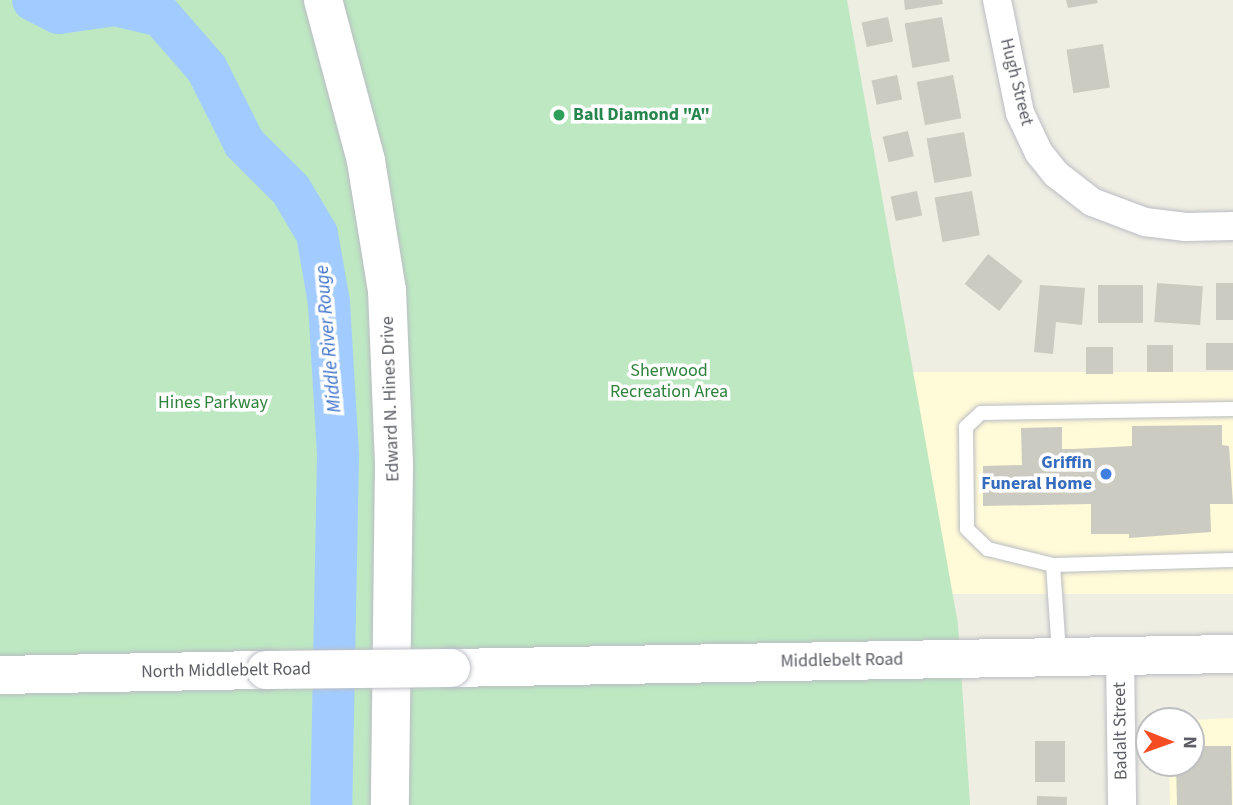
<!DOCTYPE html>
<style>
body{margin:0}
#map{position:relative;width:1233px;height:805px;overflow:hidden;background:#efeee3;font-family:"Source Sans 3",sans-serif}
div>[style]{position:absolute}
.commercial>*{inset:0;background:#fffad7;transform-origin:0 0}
.green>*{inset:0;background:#bde8c2}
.river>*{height:42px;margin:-21px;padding:0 21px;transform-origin:21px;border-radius:21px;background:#a2ccff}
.building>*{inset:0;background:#cccbc2;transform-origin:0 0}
.roads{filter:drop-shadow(0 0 2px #babcc3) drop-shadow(0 0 2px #babcc3)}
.lane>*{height:14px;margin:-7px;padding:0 7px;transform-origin:7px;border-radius:7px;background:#fff}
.street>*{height:28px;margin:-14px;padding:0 14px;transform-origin:14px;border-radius:14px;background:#fff}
.secondary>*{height:38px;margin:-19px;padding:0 19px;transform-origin:19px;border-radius:19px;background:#fff}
.bridges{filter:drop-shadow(0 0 2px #bbbec5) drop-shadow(0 0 2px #bbbec5)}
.secondary-bridge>*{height:38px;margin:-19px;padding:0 19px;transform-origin:19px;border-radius:19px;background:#fff}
.dots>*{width:19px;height:19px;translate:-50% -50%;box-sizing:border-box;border:4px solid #fff;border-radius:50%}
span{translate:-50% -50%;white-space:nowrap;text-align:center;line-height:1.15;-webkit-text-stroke:7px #fff;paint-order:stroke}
.street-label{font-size:18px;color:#5b5e65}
.leisure-label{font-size:18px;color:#27864d;font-weight:700}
.left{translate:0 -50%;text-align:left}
.park-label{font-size:18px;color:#2e823b}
.shop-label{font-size:18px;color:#366cbe;font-weight:700}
.right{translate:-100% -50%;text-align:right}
.water-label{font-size:19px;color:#3c71cb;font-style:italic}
.north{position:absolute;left:1135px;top:707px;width:70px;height:70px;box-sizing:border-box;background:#fff;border:2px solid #bdbfc1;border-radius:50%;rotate:91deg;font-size:19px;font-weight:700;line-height:28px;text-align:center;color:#5b5e65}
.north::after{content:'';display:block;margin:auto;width:24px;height:32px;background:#f54c23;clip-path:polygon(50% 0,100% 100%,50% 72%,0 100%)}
</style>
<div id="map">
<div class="commercial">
<i style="left:1233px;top:372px;width:222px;height:320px;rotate:90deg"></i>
<i style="clip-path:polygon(1233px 718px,1233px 805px,1170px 805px,1169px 763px,1191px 763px,1191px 721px,1168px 721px)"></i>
</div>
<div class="green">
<i style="clip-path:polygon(0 0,847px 0,958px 624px,970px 805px,0 805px)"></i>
</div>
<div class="river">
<i style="left:33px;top:0;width:29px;rotate:27deg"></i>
<i style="left:59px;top:13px;width:57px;rotate:-8.1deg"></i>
<i style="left:115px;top:5px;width:47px;rotate:13.4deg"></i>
<i style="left:161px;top:16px;width:70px;rotate:49deg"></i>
<i style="left:207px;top:69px;width:83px;rotate:63.4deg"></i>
<i style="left:244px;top:143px;width:66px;rotate:45deg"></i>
<i style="left:291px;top:190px;width:51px;rotate:59.4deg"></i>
<i style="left:317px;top:234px;width:70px;rotate:80.1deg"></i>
<i style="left:329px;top:303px;width:153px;rotate:86.6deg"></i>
<i style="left:338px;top:456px;width:349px;rotate:91.1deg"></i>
</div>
<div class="building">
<i style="clip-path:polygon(904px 0,942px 0,943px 4px,905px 10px)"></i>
<i style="clip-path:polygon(1066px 0,1097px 0,1098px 3px,1068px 8px)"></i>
<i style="left:888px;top:17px;width:25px;height:27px;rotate:78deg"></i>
<i style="left:942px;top:17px;width:45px;height:38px;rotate:80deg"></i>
<i style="left:1103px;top:44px;width:44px;height:37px;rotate:81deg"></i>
<i style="left:897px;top:75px;width:25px;height:26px;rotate:78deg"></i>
<i style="left:953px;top:75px;width:44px;height:37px;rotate:79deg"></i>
<i style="left:908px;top:131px;width:26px;height:26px;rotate:77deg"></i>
<i style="left:964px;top:132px;width:45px;height:38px;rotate:80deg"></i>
<i style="left:917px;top:191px;width:25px;height:27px;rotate:78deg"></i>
<i style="left:972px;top:191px;width:45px;height:38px;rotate:80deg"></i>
<i style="left:988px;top:254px;width:44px;height:38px;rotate:38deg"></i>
<i style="left:1157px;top:283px;width:46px;height:39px;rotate:4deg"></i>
<i style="left:1233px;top:283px;width:37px;height:17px;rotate:90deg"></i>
<i style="clip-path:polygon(1040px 285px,1085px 288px,1082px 325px,1056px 322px,1053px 354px,1034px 352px)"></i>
<i style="left:1143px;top:285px;width:38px;height:45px;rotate:90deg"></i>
<i style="left:1206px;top:343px;width:27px;height:27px"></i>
<i style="left:1147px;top:345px;width:26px;height:27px"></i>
<i style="left:1086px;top:347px;width:27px;height:27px"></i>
<i style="clip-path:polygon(1222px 425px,1222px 445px,1229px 446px,1233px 504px,1210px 504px,1211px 532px,1129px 538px,1129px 534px,1091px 534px,1091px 504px,983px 506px,983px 466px,1022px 465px,1021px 428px,1062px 427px,1062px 449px,1073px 449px,1132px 446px,1132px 426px)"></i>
<i style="left:1035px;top:741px;width:30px;height:41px"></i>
<i style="clip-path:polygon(1191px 746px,1231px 746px,1232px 805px,1177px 805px,1176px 763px,1191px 763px)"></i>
<i style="left:1037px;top:796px;width:30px;height:9px;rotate:2deg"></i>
</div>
<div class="roads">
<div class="lane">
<i style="left:1233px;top:409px;width:252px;rotate:179.1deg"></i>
<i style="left:981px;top:413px;width:21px;rotate:137deg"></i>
<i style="left:966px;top:427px;width:102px;rotate:89.4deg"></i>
<i style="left:967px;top:529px;width:29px;rotate:44deg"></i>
<i style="left:988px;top:549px;width:67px;rotate:13.8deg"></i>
<i style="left:1053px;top:565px;width:180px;rotate:-1.6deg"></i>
<i style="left:1053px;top:565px;width:89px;rotate:86.1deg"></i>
</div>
<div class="street">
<i style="left:997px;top:0;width:115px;rotate:78.5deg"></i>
<i style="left:1020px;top:113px;width:44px;rotate:64.6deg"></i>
<i style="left:1039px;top:153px;width:27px;rotate:51deg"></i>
<i style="left:1056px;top:174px;width:46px;rotate:37.9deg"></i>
<i style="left:1092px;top:202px;width:57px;rotate:20.7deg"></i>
<i style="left:1145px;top:222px;width:41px;rotate:7deg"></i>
<i style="left:1186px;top:227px;width:47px;rotate:-1.2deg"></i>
<i style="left:1120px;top:656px;width:149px;rotate:89.2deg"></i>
</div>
<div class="secondary">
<i style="left:323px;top:0;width:167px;rotate:75deg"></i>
<i style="left:366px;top:161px;width:131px;rotate:80.8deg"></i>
<i style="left:387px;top:290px;width:174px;rotate:87.7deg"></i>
<i style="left:394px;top:464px;width:341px;rotate:90.7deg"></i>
<i style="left:451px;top:668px;width:782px;rotate:-1.03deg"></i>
<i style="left:0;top:675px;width:266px;rotate:-1.1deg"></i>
</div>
</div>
<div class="bridges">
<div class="secondary-bridge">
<i style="left:266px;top:670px;width:185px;rotate:-0.6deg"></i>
</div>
</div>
<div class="dots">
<i style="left:559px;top:115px;background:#2e9e5b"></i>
<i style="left:1106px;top:474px;background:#3f7fe0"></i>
</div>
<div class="street-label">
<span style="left:1016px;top:82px;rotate:76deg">Hugh Street</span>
<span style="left:391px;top:399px;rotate:-92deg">Edward N. Hines Drive</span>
<span style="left:842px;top:661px;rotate:-1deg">Middlebelt Road</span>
<span style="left:226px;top:671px;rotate:-1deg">North Middlebelt Road</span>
<span style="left:1121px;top:731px;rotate:-91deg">Badalt Street</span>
</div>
<div class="leisure-label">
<span class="left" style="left:573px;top:115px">Ball Diamond "A"</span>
</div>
<div class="park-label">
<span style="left:669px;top:382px">Sherwood<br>Recreation Area</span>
<span style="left:213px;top:403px">Hines Parkway</span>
</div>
<div class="shop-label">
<span class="right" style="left:1092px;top:474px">Griffin<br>Funeral Home</span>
</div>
<div class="water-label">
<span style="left:329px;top:339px;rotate:-95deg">Middle River Rouge</span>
</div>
<div class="north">N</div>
</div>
